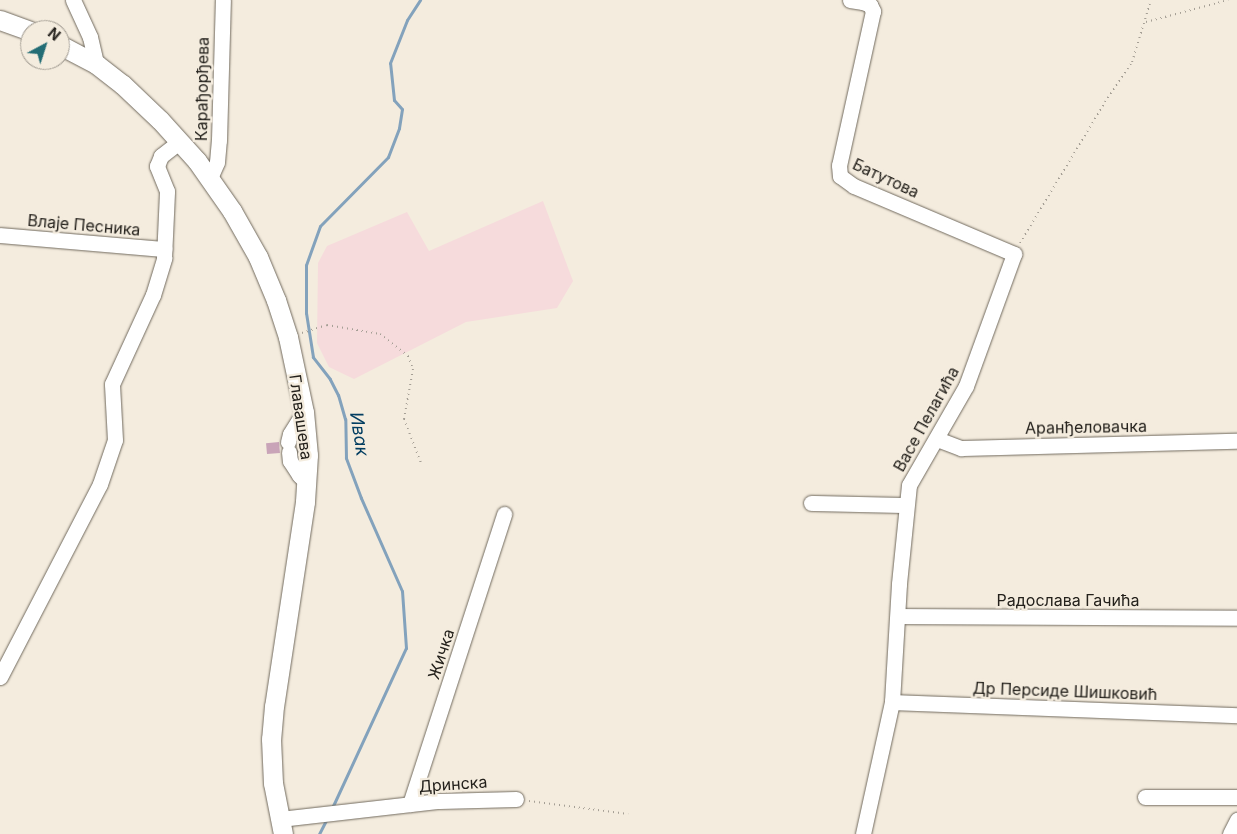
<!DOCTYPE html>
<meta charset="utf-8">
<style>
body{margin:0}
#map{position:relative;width:1237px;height:834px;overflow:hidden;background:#f4ecde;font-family:Inter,sans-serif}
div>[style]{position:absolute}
.industrial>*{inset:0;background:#f6dbdc}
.stream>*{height:3px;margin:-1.5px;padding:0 1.5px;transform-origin:1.5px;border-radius:1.5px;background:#83a2bc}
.building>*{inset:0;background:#c9a4b8;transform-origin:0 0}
.path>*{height:2px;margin-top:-1px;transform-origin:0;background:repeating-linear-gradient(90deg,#a59f95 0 1px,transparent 0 5px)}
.roads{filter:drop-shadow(0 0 1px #716a5e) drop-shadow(0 0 1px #716a5e)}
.minor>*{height:15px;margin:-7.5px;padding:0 7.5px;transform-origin:7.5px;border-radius:7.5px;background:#fff}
.major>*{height:19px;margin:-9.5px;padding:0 9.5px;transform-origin:9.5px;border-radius:9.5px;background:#fff}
span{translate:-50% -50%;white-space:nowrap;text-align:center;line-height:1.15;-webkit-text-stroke:4.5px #f4ecde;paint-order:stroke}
.street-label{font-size:16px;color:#23201b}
.water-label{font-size:18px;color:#033e61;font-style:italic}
.north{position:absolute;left:20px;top:20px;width:50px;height:50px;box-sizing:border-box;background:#f4ecde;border:1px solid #a09a90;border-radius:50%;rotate:40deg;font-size:14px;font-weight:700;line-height:20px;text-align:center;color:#23201b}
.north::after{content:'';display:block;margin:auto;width:18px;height:22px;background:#236d75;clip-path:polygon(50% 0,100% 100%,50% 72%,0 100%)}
</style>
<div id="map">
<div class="industrial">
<i style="clip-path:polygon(543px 201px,573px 281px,557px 308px,466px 322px,354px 379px,329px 367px,317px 343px,318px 263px,327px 246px,407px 212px,429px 251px)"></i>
</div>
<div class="stream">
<i style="left:332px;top:808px;width:176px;rotate:-65.2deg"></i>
<i style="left:406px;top:648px;width:57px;rotate:-94deg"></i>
<i style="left:402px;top:591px;width:102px;rotate:-113.8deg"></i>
<i style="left:361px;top:498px;width:43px;rotate:-110.6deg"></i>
<i style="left:346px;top:458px;width:39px;rotate:-91deg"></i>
<i style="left:345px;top:419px;width:25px;rotate:-106deg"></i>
<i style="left:338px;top:395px;width:18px;rotate:-117deg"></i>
<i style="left:330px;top:379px;width:28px;rotate:-128deg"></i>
<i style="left:313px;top:357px;width:45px;rotate:-99deg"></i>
<i style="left:306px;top:313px;width:48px;rotate:-90deg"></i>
<i style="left:306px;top:265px;width:41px;rotate:-70.3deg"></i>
<i style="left:320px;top:226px;width:97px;rotate:-45.4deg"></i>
<i style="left:388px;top:157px;width:31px;rotate:-69deg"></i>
<i style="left:399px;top:128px;width:19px;rotate:-81deg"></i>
<i style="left:402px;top:109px;width:12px;rotate:-132deg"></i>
<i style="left:394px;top:100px;width:37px;rotate:-96deg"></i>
<i style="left:390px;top:63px;width:46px;rotate:-68.4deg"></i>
<i style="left:407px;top:20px;width:24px;rotate:-57deg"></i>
<i style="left:319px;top:834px;width:18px;rotate:-63deg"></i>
</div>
<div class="building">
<i style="left:279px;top:442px;width:11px;height:13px;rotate:85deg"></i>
</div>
<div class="path">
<i style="left:1146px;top:22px;width:85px;rotate:-15deg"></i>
<i style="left:1020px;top:243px;width:165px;rotate:-58.9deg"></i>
<i style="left:1105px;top:102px;width:48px;rotate:-56deg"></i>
<i style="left:1132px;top:62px;width:65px;rotate:-73deg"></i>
<i style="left:302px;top:333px;width:26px;rotate:-18deg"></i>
<i style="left:327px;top:325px;width:54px;rotate:9.6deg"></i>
<i style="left:380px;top:334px;width:36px;rotate:38deg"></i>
<i style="left:408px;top:356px;width:14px;rotate:69deg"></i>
<i style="left:413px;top:369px;width:51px;rotate:100.2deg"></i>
<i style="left:404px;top:419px;width:47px;rotate:68.9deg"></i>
<i style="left:529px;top:801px;width:100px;rotate:7.5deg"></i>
</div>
<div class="roads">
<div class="minor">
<i style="left:73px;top:0;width:41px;rotate:65.3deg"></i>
<i style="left:90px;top:37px;width:28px;rotate:77deg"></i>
<i style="left:850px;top:0;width:13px;rotate:9deg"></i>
<i style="left:863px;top:2px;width:8px;rotate:23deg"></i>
<i style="left:870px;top:5px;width:7px;rotate:63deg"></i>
<i style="left:873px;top:11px;width:158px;rotate:102.4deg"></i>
<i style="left:839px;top:165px;width:11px;rotate:85deg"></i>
<i style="left:840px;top:176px;width:17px;rotate:36deg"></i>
<i style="left:854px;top:186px;width:174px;rotate:23deg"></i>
<i style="left:1014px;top:254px;width:140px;rotate:110deg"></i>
<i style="left:966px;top:386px;width:114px;rotate:119.9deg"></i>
<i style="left:909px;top:485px;width:100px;rotate:95.8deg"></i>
<i style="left:899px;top:584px;width:118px;rotate:93.4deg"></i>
<i style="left:892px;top:702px;width:135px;rotate:102.4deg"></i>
<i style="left:210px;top:178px;width:17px;rotate:-66deg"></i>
<i style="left:217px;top:162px;width:22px;rotate:-85deg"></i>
<i style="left:219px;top:140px;width:140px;rotate:-88.4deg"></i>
<i style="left:0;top:235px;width:165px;rotate:4.9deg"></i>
<i style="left:937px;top:439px;width:26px;rotate:21deg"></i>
<i style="left:961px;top:448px;width:276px;rotate:-1.5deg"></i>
<i style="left:288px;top:442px;width:8px;rotate:-76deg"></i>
<i style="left:290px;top:434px;width:26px;rotate:-58deg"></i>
<i style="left:289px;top:452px;width:9px;rotate:84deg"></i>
<i style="left:290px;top:461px;width:17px;rotate:57deg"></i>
<i style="left:299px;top:475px;width:11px;rotate:45deg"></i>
<i style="left:811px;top:503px;width:95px;rotate:1.2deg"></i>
<i style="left:898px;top:616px;width:339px;rotate:0.3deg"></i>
<i style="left:0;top:677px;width:217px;rotate:-62.6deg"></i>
<i style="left:100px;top:484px;width:46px;rotate:-71.2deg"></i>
<i style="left:115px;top:440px;width:56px;rotate:-93.1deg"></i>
<i style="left:112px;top:384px;width:98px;rotate:-65.3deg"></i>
<i style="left:153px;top:295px;width:39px;rotate:-73deg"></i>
<i style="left:164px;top:258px;width:67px;rotate:-87.4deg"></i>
<i style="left:167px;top:191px;width:27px;rotate:-112deg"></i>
<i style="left:157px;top:166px;width:11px;rotate:-68deg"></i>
<i style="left:161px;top:156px;width:24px;rotate:-38deg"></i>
<i style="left:892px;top:702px;width:345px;rotate:2.2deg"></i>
<i style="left:1145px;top:797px;width:92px"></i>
<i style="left:410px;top:804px;width:305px;rotate:-72deg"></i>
<i style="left:280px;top:819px;width:160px;rotate:-6.5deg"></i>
<i style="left:439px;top:801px;width:77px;rotate:-1.5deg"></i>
<i style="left:1230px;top:834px;width:16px;rotate:-63deg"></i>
</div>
<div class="major">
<i style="left:0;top:20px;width:32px;rotate:20deg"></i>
<i style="left:60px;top:45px;width:41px;rotate:27.8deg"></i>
<i style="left:96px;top:64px;width:33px;rotate:38deg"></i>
<i style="left:122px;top:84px;width:52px;rotate:43.5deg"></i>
<i style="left:160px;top:120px;width:55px;rotate:47.9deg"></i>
<i style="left:197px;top:161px;width:61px;rotate:55deg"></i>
<i style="left:232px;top:211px;width:53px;rotate:60.5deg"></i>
<i style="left:258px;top:257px;width:47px;rotate:67.3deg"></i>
<i style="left:276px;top:300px;width:39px;rotate:72deg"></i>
<i style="left:288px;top:337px;width:77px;rotate:78deg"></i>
<i style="left:304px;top:412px;width:43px;rotate:84.7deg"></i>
<i style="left:308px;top:455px;width:47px;rotate:93.7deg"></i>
<i style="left:305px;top:502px;width:206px;rotate:98.6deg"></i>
<i style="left:274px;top:706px;width:33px;rotate:95deg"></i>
<i style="left:271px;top:739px;width:44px;rotate:87.4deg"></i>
<i style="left:273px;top:783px;width:52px;rotate:78.9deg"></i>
</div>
</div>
<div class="street-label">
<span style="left:202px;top:89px;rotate:-89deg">Карађорђева</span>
<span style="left:886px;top:178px;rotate:25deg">Батутова</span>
<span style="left:84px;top:225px;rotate:5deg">Влаје Песника</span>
<span style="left:301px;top:417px;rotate:82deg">Главашева</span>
<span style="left:926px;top:419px;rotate:-61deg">Васе Пелагића</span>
<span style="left:1086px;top:427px;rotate:-1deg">Аранђеловачка</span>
<span style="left:1068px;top:600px">Радослава Гачића</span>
<span style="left:441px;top:654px;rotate:-72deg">Жичка</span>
<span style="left:1065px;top:691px;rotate:2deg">Др Персиде Шишковић</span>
<span style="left:453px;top:784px;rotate:-4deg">Дринска</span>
</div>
<div class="water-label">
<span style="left:359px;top:434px;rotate:81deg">Ивак</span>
</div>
<div class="north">N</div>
</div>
